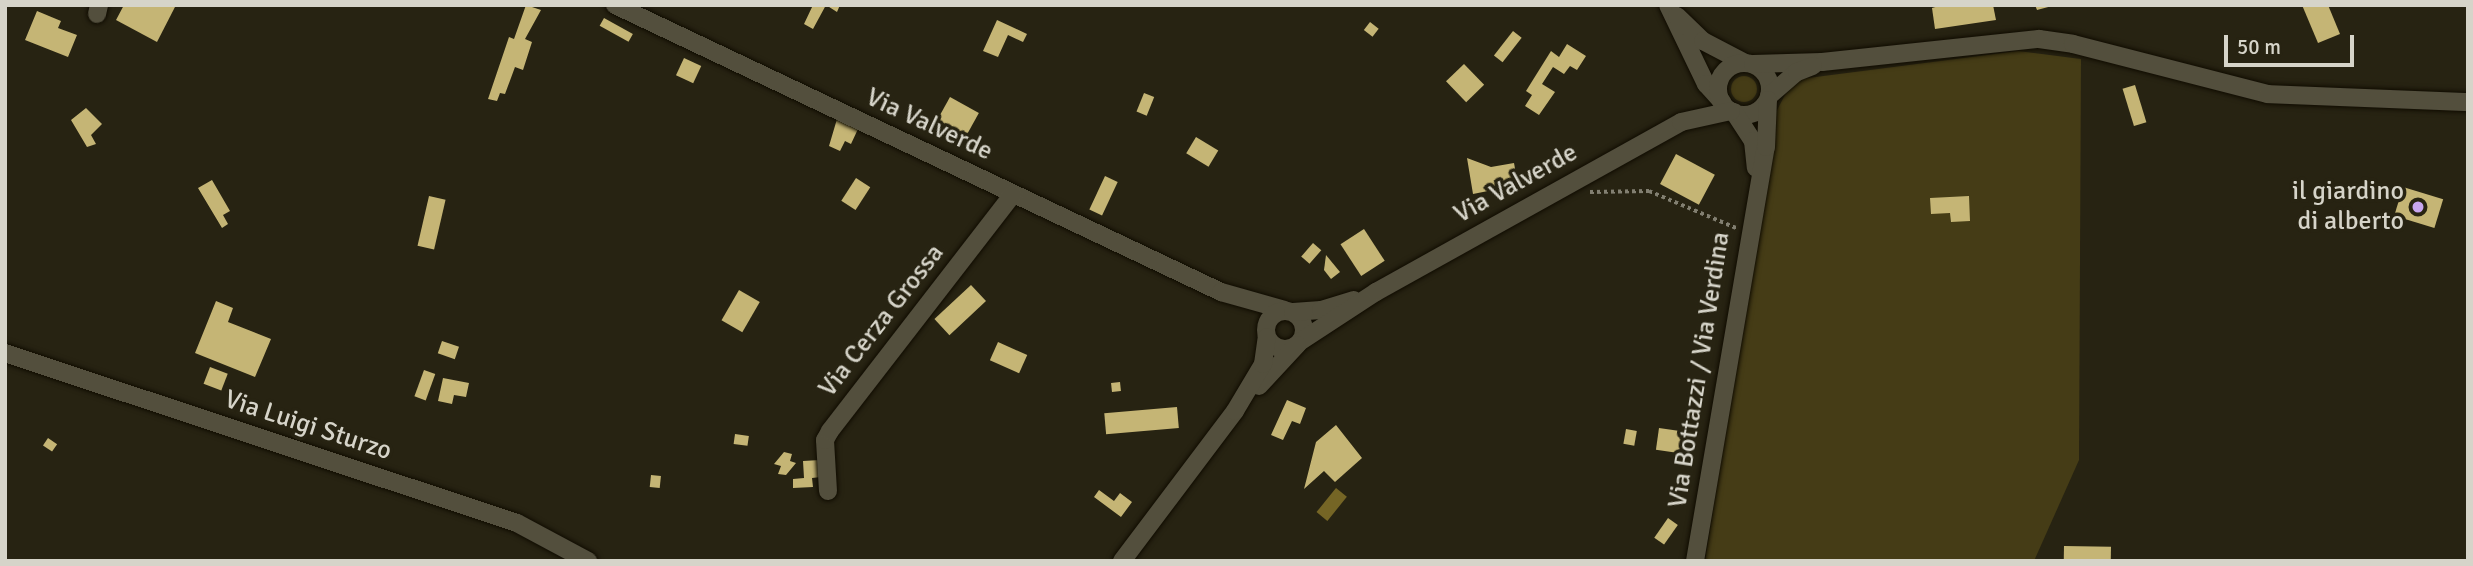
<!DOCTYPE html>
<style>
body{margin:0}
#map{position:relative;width:2473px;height:566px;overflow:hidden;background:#272312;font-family:Signika,sans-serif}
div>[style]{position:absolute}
.green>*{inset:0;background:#453c16}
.round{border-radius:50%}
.water>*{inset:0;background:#756525;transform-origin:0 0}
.building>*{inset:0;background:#c5b575;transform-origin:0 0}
.path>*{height:3.5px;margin-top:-1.75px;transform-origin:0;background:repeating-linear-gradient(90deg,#827f71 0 3.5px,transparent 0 7px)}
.roads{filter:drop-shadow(0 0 2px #100c01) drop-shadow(0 0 2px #100c01)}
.minor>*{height:18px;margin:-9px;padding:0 9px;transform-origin:9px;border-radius:9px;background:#534f3d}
.minor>.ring{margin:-9px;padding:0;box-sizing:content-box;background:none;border:18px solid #534f3d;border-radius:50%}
.dots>*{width:19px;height:19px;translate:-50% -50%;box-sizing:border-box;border:4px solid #272312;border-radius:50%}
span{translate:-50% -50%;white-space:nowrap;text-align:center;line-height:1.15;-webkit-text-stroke:7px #272312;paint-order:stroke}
.street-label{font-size:26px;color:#d6d4c9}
.poi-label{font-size:26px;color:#d6d4c9}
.right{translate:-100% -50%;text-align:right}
.frame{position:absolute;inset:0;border:7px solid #d6d4c9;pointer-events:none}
.scale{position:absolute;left:2224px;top:35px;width:130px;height:32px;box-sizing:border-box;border:4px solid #d6d4c9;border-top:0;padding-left:9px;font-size:21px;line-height:24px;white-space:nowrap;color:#d6d4c9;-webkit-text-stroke:5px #272312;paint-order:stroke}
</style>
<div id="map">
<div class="green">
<i style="clip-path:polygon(2018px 51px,2081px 59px,2079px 460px,2034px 561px,1705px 561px,1776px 112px,1786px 93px,1800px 79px)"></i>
<i class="round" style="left:1731px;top:76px;width:26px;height:26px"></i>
</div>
<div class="water">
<i style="left:1336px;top:488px;width:14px;height:31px;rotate:39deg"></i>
</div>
<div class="building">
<i style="clip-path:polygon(124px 5px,176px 5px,157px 42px,116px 20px)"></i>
<i style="clip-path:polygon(526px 5px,541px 10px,525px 39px,532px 42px,523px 70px,515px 67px,505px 94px,500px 93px,497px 101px,488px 99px,509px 37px,514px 39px)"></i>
<i style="clip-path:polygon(813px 5px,840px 5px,837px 12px,826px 5px,813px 29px,804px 24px)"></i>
<i style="clip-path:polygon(1942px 5px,1993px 5px,1996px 20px,1935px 29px,1932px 8px)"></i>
<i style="clip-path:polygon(2035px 5px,2052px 5px,2052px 6px,2037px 10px)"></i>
<i style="clip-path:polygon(2302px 5px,2328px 5px,2340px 34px,2318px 43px)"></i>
<i style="clip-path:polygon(37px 11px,61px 21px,58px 28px,77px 35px,68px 57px,25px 40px)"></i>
<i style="left:604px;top:18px;width:33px;height:9px;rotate:29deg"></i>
<i style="clip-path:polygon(997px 20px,1027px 34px,1023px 42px,1008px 35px,998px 57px,983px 51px)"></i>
<i style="left:1370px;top:22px;width:11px;height:10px;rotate:38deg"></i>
<i style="left:1513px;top:31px;width:11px;height:31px;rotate:38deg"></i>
<i style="clip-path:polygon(1567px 44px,1586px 56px,1577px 70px,1570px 66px,1564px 74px,1553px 67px,1542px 84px,1555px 92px,1539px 115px,1525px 106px,1532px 95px,1526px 91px,1551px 51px,1559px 57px)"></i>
<i style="left:684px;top:58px;width:19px;height:19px;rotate:25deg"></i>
<i style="left:1464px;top:64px;width:29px;height:25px;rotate:46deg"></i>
<i style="left:2135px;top:85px;width:39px;height:13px;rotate:73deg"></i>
<i style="left:1144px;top:93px;width:11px;height:20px;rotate:22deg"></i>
<i style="left:950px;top:97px;width:33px;height:26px;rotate:29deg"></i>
<i style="clip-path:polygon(86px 108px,102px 124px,91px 135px,96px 144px,87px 147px,71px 120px)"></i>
<i style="clip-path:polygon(837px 119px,858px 129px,851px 144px,845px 141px,840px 151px,829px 146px)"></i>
<i style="left:1196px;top:137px;width:26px;height:19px;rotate:31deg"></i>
<i style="left:1676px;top:154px;width:44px;height:34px;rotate:28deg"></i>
<i style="clip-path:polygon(1467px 158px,1491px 167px,1514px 163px,1518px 185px,1473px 194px)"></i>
<i style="left:1105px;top:176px;width:14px;height:37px;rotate:25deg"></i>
<i style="left:856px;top:178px;width:17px;height:27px;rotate:33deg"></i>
<i style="clip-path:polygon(212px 180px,230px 211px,223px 215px,228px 224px,222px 228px,198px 188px)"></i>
<i style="left:2403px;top:187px;width:42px;height:30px;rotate:17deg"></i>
<i style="left:429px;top:196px;width:17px;height:51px;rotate:13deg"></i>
<i style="clip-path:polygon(1969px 196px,1970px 221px,1951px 222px,1950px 213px,1931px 214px,1930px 198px)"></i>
<i style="left:1364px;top:229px;width:38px;height:28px;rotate:57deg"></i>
<i style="left:1313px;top:243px;width:11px;height:18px;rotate:41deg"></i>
<i style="clip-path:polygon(1326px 255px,1340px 272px,1331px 279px,1324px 270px)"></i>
<i style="left:971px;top:285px;width:22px;height:50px;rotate:47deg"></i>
<i style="left:739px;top:290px;width:24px;height:35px;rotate:30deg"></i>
<i style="clip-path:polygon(216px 301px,233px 308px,228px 322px,271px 339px,255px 377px,195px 353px)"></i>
<i style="left:442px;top:341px;width:18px;height:13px;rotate:19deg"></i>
<i style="left:998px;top:342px;width:32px;height:20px;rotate:24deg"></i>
<i style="left:210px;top:367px;width:19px;height:18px;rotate:21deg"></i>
<i style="left:424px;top:370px;width:12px;height:28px;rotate:20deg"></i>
<i style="clip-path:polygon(443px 378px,469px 383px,466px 397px,454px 395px,452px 404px,438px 401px)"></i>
<i style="left:1120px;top:382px;width:9px;height:9px;rotate:84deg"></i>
<i style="clip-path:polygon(1287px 400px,1306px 408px,1300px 424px,1292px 421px,1283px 440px,1271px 435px)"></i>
<i style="left:1177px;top:407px;width:21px;height:73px;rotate:85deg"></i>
<i style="clip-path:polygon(1336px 425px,1362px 458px,1335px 482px,1324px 471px,1304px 489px,1316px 442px)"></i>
<i style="left:1659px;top:428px;width:28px;height:22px;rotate:8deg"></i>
<i style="left:1626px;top:429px;width:11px;height:15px;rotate:10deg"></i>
<i style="left:735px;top:434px;width:14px;height:10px;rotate:8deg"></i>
<i style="left:48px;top:438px;width:11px;height:9px;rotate:34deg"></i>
<i style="clip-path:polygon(784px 452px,792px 454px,790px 461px,796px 463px,786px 475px,778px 474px,781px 466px,774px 464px)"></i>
<i style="clip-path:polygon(820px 460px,821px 477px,812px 478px,813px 487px,793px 488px,793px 479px,804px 478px,803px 461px)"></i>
<i style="left:651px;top:475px;width:10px;height:12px;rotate:6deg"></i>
<i style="clip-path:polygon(1099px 490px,1114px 501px,1120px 493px,1132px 502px,1121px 517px,1094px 497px)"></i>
<i style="left:1668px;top:518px;width:12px;height:24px;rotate:35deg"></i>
<i style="left:2064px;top:546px;width:47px;height:15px;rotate:1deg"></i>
</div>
<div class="path">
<i style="left:1590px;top:192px;width:59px;rotate:-1deg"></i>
<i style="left:1649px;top:191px;width:95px;rotate:23deg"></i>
</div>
<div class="roads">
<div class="minor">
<i style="left:615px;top:5px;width:671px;rotate:25.34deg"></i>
<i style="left:1221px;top:292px;width:66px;rotate:15.7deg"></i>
<i style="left:1668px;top:5px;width:88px;rotate:64.3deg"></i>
<i style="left:1706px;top:84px;width:24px;rotate:48deg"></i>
<i style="left:97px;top:14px;width:9px;rotate:-77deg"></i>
<i style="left:1677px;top:16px;width:36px;rotate:44deg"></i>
<i style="left:1703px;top:41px;width:47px;rotate:27.6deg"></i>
<i class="ring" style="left:1718px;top:63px;width:34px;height:34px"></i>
<i style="left:1753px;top:64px;width:69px;rotate:-1.7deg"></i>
<i style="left:1822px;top:62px;width:218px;rotate:-6.1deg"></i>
<i style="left:2039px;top:39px;width:34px;rotate:8deg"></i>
<i style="left:2073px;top:44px;width:201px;rotate:14.4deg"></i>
<i style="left:2268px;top:94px;width:200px;rotate:2.3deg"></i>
<i style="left:1769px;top:96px;width:37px;rotate:-41deg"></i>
<i style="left:1797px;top:72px;width:17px;rotate:-21deg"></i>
<i style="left:1734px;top:112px;width:35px;rotate:57deg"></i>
<i style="left:1753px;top:141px;width:27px;rotate:84deg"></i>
<i class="ring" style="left:1266px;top:311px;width:20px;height:20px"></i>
<i style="left:1293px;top:312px;width:28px;rotate:-4deg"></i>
<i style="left:1321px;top:310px;width:34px;rotate:-17deg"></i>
<i style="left:1301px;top:341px;width:90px;rotate:-33.2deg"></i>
<i style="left:1376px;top:292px;width:349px;rotate:-29.1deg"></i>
<i style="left:1681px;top:122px;width:51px;rotate:-12.4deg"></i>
<i style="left:5px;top:353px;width:539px;rotate:18.37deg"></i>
<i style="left:517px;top:523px;width:81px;rotate:28.2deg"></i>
<i style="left:1259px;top:386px;width:56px;rotate:-47.2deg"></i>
<i style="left:828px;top:491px;width:51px;rotate:-93.4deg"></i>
<i style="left:825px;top:440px;width:10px;rotate:-61deg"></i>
<i style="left:830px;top:431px;width:299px;rotate:-52.3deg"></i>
<i style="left:1122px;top:561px;width:188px;rotate:-53deg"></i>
<i style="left:1235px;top:411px;width:55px;rotate:-59.2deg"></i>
<i style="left:1263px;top:364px;width:27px;rotate:-82deg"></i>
<i style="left:1695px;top:561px;width:420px;rotate:-80.3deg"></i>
<i style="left:1766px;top:147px;width:47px;rotate:-87.6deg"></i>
</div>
</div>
<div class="dots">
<i style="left:2418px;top:207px;background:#c8a6ef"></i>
</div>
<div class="street-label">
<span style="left:929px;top:125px;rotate:25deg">Via Valverde</span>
<span style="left:1516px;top:184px;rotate:-29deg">Via Valverde</span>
<span style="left:882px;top:321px;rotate:-52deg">Via Cerza Grossa</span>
<span style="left:1700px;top:370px;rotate:-81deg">Via Bottazzi / Via Verdina</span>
<span style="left:308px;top:426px;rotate:18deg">Via Luigi Sturzo</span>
</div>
<div class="poi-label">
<span class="right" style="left:2404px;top:207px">il giardino<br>di alberto</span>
</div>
<div class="frame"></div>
<div class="scale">50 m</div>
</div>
